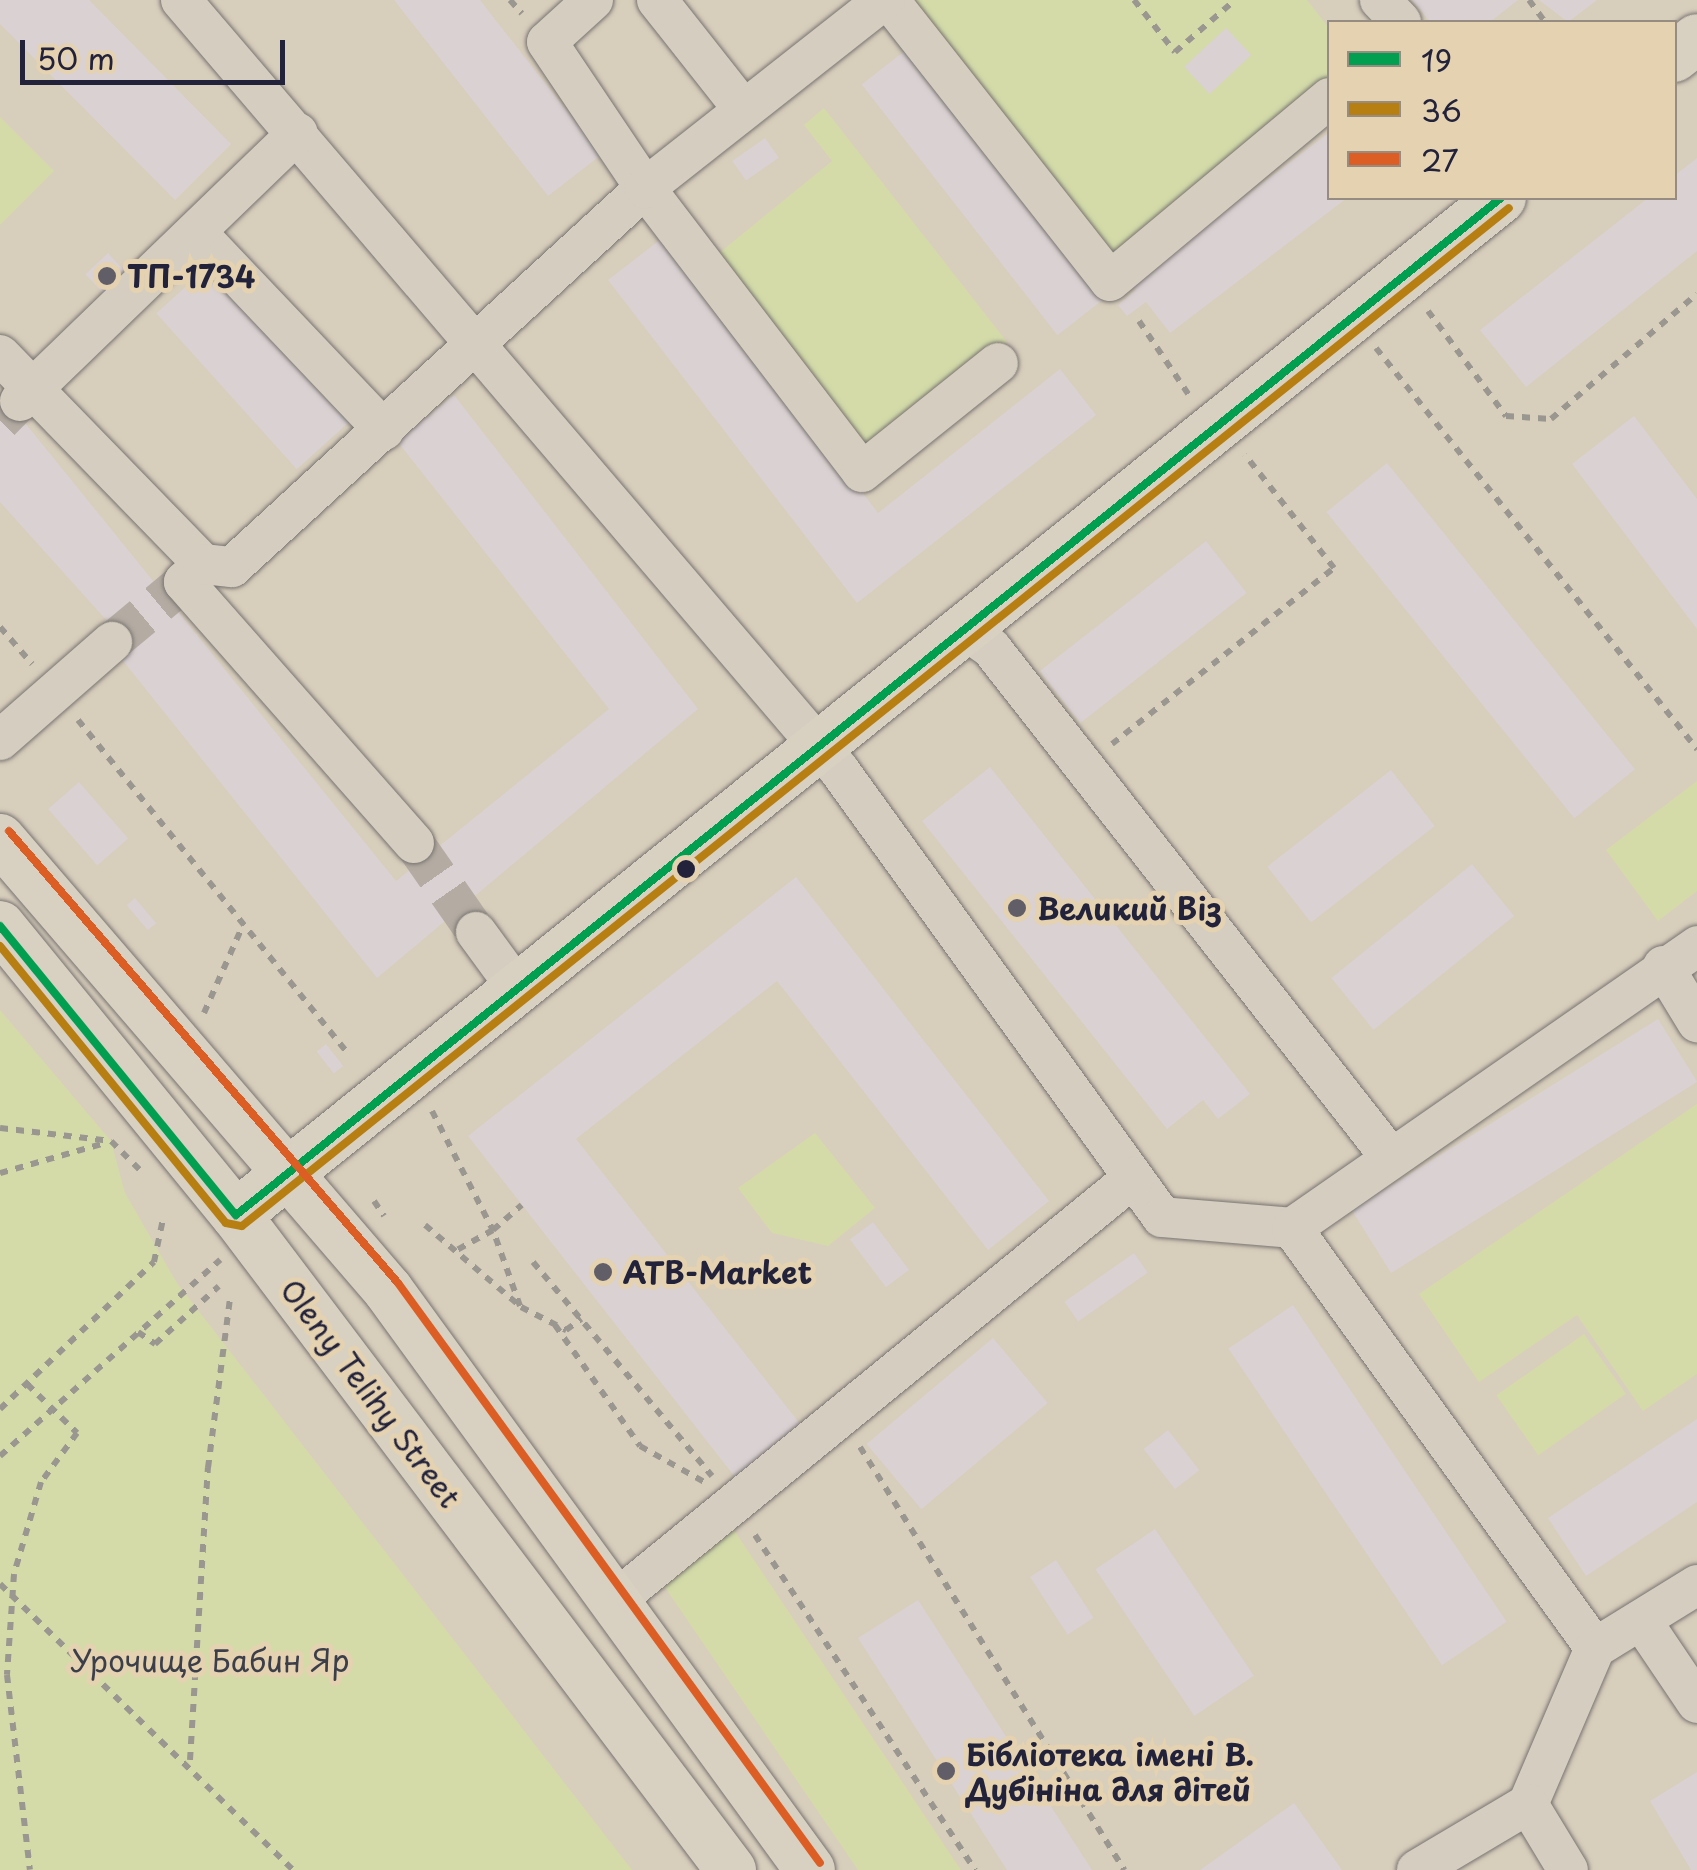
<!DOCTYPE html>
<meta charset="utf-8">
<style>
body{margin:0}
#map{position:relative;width:1697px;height:1870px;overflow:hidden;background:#d8cebc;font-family:"Playpen Sans",sans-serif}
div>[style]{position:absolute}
.green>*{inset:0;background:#d4dba9;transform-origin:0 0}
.building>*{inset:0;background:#dad1d2;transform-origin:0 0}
.minor-tunnel>*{height:40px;margin-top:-20px;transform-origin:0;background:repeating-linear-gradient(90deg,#b4aca2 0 40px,transparent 0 60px)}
.path>*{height:6px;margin-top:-3px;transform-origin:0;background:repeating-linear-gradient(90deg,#9a9690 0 8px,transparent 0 16px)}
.roads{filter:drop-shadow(0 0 2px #787471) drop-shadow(0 0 2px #787471)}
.minor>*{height:40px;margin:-20px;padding:0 20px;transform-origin:20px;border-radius:20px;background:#d4cdc0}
.major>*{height:50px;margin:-25px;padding:0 25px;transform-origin:25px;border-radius:25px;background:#d8d0c1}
.bus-1>*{height:8px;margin:-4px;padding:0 4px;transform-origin:4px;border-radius:4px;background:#029f50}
.bus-2>*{height:8px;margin:-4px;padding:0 4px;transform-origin:4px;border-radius:4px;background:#b77e12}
.bus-3>*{height:8px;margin:-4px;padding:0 4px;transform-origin:4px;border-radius:4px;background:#dd5e24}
.dots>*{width:28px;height:28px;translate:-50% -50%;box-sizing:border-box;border:5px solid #e4d2b0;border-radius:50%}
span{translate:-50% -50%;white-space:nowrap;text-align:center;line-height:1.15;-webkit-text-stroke:10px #e4d2b0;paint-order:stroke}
.poi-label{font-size:30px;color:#22223b;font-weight:700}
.left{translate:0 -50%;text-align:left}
.street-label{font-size:30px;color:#22223b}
.park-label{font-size:30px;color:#3c3f49}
.legend{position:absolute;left:1327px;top:20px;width:350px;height:180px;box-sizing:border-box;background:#e4d2b0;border:2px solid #968c81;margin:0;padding:12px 18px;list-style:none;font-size:30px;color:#22223b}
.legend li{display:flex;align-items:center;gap:20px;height:50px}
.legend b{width:50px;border:2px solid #968c81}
.scale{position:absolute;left:20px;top:40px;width:265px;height:45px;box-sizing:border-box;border:5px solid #22223b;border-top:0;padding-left:12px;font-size:30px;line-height:35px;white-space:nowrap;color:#22223b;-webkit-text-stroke:8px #e4d2b0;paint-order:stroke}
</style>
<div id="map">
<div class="green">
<i style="clip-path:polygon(897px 0,1307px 0,1329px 28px,1329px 89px,1107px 270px)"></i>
<i style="clip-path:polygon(824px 108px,1007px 342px,862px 456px,713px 258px,832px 161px,804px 125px)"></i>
<i style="clip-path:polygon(0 117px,54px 171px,0 225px)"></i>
<i style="clip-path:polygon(1697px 781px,1697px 891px,1658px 921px,1606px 850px)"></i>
<i style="clip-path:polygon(0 1010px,111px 1141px,125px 1193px,177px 1283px,632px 1870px,0 1870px)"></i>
<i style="clip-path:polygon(1697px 1104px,1697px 1374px,1643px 1411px,1577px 1315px,1479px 1382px,1419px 1294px)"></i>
<i style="clip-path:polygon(815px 1133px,875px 1208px,828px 1246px,772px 1233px,738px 1188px)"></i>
<i style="left:1584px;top:1334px;width:73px;height:107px;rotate:55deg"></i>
<i style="clip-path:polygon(730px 1524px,961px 1870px,858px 1870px,662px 1583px)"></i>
</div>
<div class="building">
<i style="clip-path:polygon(0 0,89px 0,231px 144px,175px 200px,0 24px)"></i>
<i style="clip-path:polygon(394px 0,480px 0,601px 155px,548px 196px)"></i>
<i style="clip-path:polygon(1412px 0,1518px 0,1490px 22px,1430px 22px)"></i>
<i style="clip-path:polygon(1539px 0,1597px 0,1568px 22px)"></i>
<i style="left:1226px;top:28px;width:37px;height:57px;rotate:47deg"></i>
<i style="left:920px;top:39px;width:318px;height:74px;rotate:52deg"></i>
<i style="clip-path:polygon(1330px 132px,1330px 198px,1347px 198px,1170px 333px,1146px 302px,1127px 316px,1118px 305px,1136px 290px,1130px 284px)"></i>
<i style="left:765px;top:138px;width:24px;height:40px;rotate:55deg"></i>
<i style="clip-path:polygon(1697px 158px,1697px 251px,1526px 387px,1480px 330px,1648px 198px,1674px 198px,1674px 176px)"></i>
<i style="clip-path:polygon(665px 236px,878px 513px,1060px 369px,1096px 415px,857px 603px,608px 280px)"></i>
<i style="left:108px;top:253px;width:33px;height:31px;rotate:47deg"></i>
<i style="left:212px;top:263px;width:210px;height:75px;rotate:48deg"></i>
<i style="clip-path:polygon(0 392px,396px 881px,609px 709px,397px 441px,454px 395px,698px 709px,377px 978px,116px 652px,127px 643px,0 502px)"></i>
<i style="clip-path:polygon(1634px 416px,1697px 499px,1697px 629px,1572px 464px)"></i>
<i style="left:1387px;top:463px;width:394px;height:78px;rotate:51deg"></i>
<i style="left:1206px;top:541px;width:66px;height:211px;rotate:52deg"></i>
<i style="clip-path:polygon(990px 767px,1250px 1094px,1218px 1119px,1203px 1100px,1167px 1129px,922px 821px)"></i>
<i style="left:1391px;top:770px;width:71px;height:157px;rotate:52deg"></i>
<i style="left:79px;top:782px;width:75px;height:41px;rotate:49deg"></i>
<i style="left:1472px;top:864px;width:67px;height:181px;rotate:51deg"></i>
<i style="clip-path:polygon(796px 877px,1049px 1201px,988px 1250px,777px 981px,576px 1139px,801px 1425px,735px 1477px,468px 1136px)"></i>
<i style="left:135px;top:898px;width:33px;height:11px;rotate:50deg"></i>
<i style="left:1658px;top:1019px;width:74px;height:361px;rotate:58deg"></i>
<i style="left:326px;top:1044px;width:28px;height:12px;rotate:52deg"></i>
<i style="left:873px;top:1222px;width:60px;height:29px;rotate:53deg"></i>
<i style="left:1134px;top:1253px;width:24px;height:85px;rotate:55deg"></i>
<i style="left:1293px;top:1305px;width:382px;height:78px;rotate:56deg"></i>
<i style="left:993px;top:1338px;width:85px;height:165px;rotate:50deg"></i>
<i style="clip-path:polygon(1697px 1419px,1697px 1502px,1586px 1576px,1548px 1518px)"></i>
<i style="left:1168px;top:1430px;width:51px;height:31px;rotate:52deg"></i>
<i style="left:1155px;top:1529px;width:177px;height:72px;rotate:56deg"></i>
<i style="left:1056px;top:1560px;width:69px;height:31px;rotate:57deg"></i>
<i style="clip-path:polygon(918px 1600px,1092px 1870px,1007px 1870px,858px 1638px)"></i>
<i style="clip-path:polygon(1697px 1772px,1697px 1870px,1691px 1870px,1650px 1801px)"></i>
<i style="clip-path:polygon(1294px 1803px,1342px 1870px,1200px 1870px)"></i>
</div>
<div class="minor-tunnel">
<i style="left:0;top:421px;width:28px;rotate:-45deg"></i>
<i style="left:112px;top:642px;width:94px;rotate:-39.8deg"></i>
<i style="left:414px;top:843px;width:108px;rotate:55.1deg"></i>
</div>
<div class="path">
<i style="left:510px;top:0;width:18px;rotate:49deg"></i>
<i style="left:1134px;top:0;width:66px;rotate:51.7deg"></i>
<i style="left:1175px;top:52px;width:79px;rotate:-40.9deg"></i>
<i style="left:1529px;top:0;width:27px;rotate:54deg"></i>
<i style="left:1428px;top:311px;width:131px;rotate:53.4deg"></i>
<i style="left:1506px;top:416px;width:45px;rotate:3.8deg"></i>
<i style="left:1551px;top:419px;width:192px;rotate:-40.6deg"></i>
<i style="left:1139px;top:321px;width:93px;rotate:56deg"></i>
<i style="left:1376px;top:348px;width:514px;rotate:51.32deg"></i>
<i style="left:0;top:627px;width:49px;rotate:49.1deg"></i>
<i style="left:78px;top:720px;width:426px;rotate:51deg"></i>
<i style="left:1112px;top:744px;width:283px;rotate:-38.4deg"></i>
<i style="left:1334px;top:568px;width:144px;rotate:-128.2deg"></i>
<i style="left:204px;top:1013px;width:96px;rotate:-66.1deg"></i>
<i style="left:432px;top:1111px;width:134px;rotate:62.9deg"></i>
<i style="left:493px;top:1230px;width:43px;rotate:151.1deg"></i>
<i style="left:0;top:1128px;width:112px;rotate:6.7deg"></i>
<i style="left:111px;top:1141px;width:40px;rotate:45deg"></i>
<i style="left:0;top:1173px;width:109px;rotate:-15.9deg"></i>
<i style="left:374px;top:1201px;width:18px;rotate:56deg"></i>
<i style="left:425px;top:1225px;width:126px;rotate:40.5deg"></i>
<i style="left:521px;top:1307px;width:51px;rotate:27.1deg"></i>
<i style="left:566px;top:1330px;width:19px;rotate:-36deg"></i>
<i style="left:533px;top:1262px;width:279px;rotate:50.1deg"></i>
<i style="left:520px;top:1306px;width:81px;rotate:-109.6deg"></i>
<i style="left:493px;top:1230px;width:38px;rotate:-41deg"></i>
<i style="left:555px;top:1325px;width:148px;rotate:54.9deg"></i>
<i style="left:640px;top:1446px;width:76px;rotate:29.3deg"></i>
<i style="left:138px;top:1332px;width:21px;rotate:35deg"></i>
<i style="left:155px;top:1344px;width:86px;rotate:-42.2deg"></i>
<i style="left:27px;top:1384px;width:70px;rotate:44.4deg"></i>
<i style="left:77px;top:1433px;width:61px;rotate:126.3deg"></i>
<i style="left:41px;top:1482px;width:96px;rotate:106.4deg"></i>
<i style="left:14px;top:1574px;width:101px;rotate:94deg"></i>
<i style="left:7px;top:1675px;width:196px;rotate:83.3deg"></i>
<i style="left:0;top:1409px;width:213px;rotate:-43.7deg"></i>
<i style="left:154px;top:1262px;width:44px;rotate:-78.2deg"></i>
<i style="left:860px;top:1447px;width:499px;rotate:58deg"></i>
<i style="left:0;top:1456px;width:295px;rotate:-41.7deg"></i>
<i style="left:755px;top:1535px;width:401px;rotate:56.7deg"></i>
<i style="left:0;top:1584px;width:409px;rotate:44.3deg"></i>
<i style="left:190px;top:1760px;width:293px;rotate:-86.5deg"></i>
<i style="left:208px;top:1468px;width:170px;rotate:-82.6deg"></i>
</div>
<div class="roads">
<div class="minor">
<i style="left:181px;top:0;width:1013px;rotate:49.48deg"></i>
<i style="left:839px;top:770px;width:551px;rotate:54.15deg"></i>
<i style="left:1162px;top:1217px;width:130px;rotate:4.8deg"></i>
<i style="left:1292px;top:1228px;width:518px;rotate:54.19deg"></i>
<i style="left:1595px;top:1648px;width:170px;rotate:113.2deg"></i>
<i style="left:1528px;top:1804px;width:77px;rotate:58.8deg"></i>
<i style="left:593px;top:0;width:62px;rotate:137.6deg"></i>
<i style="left:547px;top:42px;width:176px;rotate:56.1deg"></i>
<i style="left:645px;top:188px;width:357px;rotate:52.6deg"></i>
<i style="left:862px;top:472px;width:174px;rotate:-38.7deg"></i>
<i style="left:657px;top:0;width:139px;rotate:51.7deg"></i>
<i style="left:889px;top:0;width:357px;rotate:51.8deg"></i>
<i style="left:1110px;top:281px;width:286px;rotate:-39.8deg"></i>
<i style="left:1380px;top:0;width:30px;rotate:46deg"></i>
<i style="left:196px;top:232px;width:273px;rotate:46.5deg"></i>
<i style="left:0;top:355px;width:291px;rotate:45.8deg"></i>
<i style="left:20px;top:401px;width:386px;rotate:-44deg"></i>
<i style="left:964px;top:629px;width:33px;rotate:35deg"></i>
<i style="left:991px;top:648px;width:643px;rotate:51.88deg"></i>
<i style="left:0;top:740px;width:149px;rotate:-41.2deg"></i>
<i style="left:414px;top:843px;width:348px;rotate:-131.4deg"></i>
<i style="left:184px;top:582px;width:26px;rotate:-43deg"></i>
<i style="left:203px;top:564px;width:29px;rotate:6deg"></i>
<i style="left:232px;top:567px;width:561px;rotate:-42.54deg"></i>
<i style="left:645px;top:188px;width:304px;rotate:-38.2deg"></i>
<i style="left:476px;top:932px;width:69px;rotate:53.8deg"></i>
<i style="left:1663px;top:966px;width:66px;rotate:58.7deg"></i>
<i style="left:1292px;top:1228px;width:494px;rotate:-34.8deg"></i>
<i style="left:617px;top:1599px;width:666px;rotate:-39.21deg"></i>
<i style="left:1641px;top:1620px;width:100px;rotate:56deg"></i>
<i style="left:1595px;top:1648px;width:120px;rotate:-31.7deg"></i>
<i style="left:1417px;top:1870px;width:129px;rotate:-30.7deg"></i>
</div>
<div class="major">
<i style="left:1674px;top:57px;width:29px;rotate:-38deg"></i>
<i style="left:0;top:839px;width:595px;rotate:49.29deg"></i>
<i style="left:388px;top:1290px;width:717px;rotate:53.96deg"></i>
<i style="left:0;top:926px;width:373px;rotate:50.8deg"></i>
<i style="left:236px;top:1215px;width:821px;rotate:52.92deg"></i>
<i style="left:236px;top:1215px;width:1623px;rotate:-38.8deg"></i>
</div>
</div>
<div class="bus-1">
<i style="left:0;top:926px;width:373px;rotate:50.8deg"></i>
<i style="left:236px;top:1215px;width:1623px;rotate:-38.8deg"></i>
</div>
<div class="bus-2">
<i style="left:0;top:946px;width:357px;rotate:50.8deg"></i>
<i style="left:226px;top:1223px;width:16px;rotate:11deg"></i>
<i style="left:242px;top:1226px;width:1625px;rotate:-38.78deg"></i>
</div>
<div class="bus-3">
<i style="left:9px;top:831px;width:596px;rotate:49.28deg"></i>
<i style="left:398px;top:1283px;width:717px;rotate:53.96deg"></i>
</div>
<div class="dots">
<i style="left:107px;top:276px;background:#625e68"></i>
<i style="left:686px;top:869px;background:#22223b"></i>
<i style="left:1017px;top:908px;background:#625e68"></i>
<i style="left:603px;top:1272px;background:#625e68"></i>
<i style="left:946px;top:1771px;background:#625e68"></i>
</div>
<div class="poi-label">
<span class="left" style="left:127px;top:276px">ТП-1734</span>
<span class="left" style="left:1037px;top:908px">Великий Віз</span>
<span class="left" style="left:623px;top:1272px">ATB-Market</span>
<span class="left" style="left:966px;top:1771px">Бібліотека імені В.<br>Дубініна для дітей</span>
</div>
<div class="street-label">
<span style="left:371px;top:1393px;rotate:53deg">Oleny Telihy Street</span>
</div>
<div class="park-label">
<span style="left:210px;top:1660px">Урочище Бабин Яр</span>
</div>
<ul class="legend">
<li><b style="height:12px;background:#029f50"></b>19</li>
<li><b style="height:12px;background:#b77e12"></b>36</li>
<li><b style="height:12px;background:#dd5e24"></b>27</li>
</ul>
<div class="scale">50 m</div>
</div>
